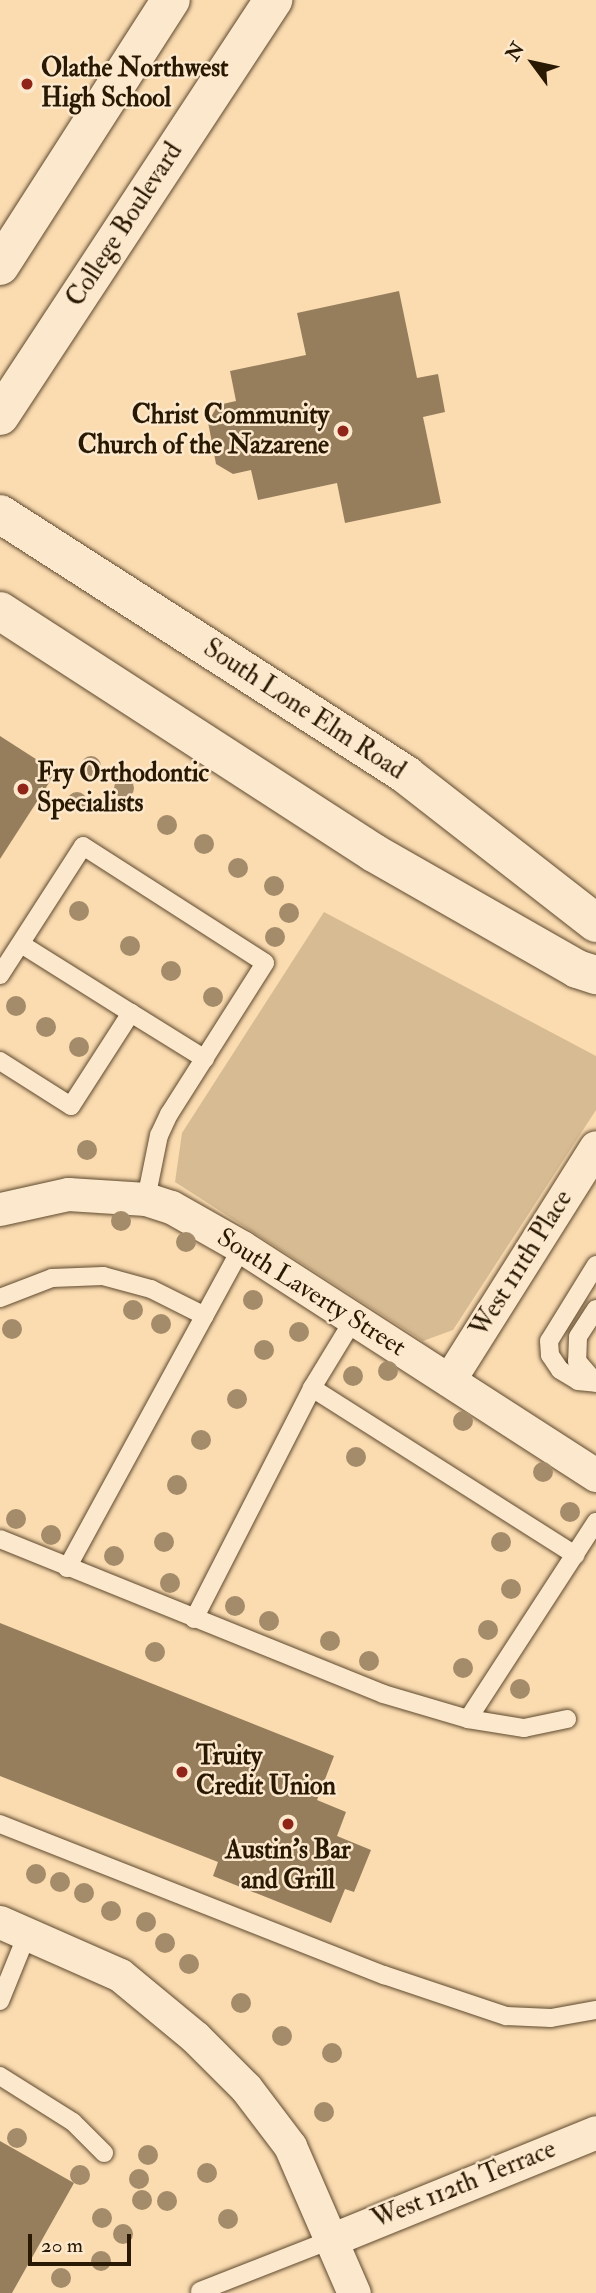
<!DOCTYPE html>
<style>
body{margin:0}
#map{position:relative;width:596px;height:2293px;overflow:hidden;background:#fbdcb1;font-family:"IM FELL Double Pica",serif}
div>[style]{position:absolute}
.green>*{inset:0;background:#d7bb93}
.building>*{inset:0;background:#967e5d}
.roads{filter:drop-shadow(0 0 2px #5e492e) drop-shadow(0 0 2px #5e492e)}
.lane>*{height:18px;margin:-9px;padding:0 9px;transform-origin:9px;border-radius:9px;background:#fce8cc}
.street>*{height:33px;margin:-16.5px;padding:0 16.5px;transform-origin:16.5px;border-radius:16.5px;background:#fce8cc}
.secondary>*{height:38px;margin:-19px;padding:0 19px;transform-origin:19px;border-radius:19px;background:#fce8cc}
.trees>*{width:20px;height:20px;margin:-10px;border-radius:50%;background:#a48b69}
.dots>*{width:19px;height:19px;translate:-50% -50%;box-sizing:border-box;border:4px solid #fce8cc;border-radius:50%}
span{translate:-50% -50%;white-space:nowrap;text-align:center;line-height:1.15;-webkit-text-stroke:5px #fce8cc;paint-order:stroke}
.poi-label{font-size:26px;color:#291802;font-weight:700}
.left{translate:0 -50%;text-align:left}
.right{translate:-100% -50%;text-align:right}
.street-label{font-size:26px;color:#291802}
.north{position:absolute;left:498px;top:28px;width:70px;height:70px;-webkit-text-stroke:5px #fce8cc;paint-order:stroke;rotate:303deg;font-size:19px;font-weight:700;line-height:28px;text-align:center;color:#291802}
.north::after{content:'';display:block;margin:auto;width:24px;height:32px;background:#291802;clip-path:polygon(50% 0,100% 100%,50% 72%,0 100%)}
.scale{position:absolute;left:28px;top:2234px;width:103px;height:32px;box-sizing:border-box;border:4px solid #291802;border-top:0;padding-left:9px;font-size:21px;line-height:24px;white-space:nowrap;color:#291802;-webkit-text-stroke:5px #fce8cc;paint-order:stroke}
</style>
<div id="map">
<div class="green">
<i style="clip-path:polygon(324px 912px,596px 1056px,596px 1110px,453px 1330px,423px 1341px,175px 1182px,182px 1133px)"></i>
</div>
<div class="building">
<i style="clip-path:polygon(399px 291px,417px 378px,438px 374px,445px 412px,423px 417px,441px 503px,345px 523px,337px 483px,258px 500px,251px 470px,233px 474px,216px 464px,208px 422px,218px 405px,236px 401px,230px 371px,306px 355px,297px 313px)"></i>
<i style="clip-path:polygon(0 736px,56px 772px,0 859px)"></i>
<i style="clip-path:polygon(0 1623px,334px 1756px,317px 1800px,346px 1812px,337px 1836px,371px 1850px,354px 1892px,345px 1889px,331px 1923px,213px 1876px,218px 1862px,0 1776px)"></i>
<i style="clip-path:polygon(0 2141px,74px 2183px,12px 2293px,0 2293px)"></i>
</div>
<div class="roads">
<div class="lane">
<i style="left:21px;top:944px;width:130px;rotate:32.1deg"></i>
<i style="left:0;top:975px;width:153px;rotate:-57.2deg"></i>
<i style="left:83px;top:846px;width:216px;rotate:32.7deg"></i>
<i style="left:265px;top:963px;width:179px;rotate:122.4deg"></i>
<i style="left:169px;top:1114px;width:23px;rotate:115deg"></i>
<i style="left:159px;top:1135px;width:65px;rotate:101.5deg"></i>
<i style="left:0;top:1061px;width:84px;rotate:32.4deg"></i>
<i style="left:71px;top:1106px;width:111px;rotate:-57.2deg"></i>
<i style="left:131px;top:1013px;width:87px;rotate:31.9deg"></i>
<i style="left:596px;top:1265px;width:89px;rotate:121.7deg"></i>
<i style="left:549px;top:1341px;width:14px;rotate:86deg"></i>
<i style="left:550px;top:1355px;width:18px;rotate:56deg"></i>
<i style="left:560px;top:1370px;width:21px;rotate:31deg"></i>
<i style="left:578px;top:1381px;width:18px;rotate:6deg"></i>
<i style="left:0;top:1298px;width:56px;rotate:-21deg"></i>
<i style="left:52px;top:1278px;width:51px;rotate:-2.2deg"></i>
<i style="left:103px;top:1276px;width:50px;rotate:15.2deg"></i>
<i style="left:151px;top:1289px;width:60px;rotate:26.6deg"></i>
<i style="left:596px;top:1309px;width:33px;rotate:123deg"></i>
<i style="left:578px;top:1337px;width:24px;rotate:92deg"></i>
<i style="left:577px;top:1361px;width:29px;rotate:49deg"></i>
<i style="left:312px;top:1388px;width:312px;rotate:32.4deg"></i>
<i style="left:0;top:1539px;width:413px;rotate:22deg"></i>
<i style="left:383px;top:1694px;width:89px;rotate:16.4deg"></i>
<i style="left:468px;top:1719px;width:235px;rotate:-57deg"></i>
<i style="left:67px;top:1568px;width:366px;rotate:-61.4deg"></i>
<i style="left:194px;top:1619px;width:259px;rotate:-62.9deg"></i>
<i style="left:312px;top:1388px;width:81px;rotate:-58.7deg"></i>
<i style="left:468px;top:1719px;width:57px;rotate:9.1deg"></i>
<i style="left:524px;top:1728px;width:44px;rotate:-11.8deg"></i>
<i style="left:0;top:1824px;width:413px;rotate:21.5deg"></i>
<i style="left:384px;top:1975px;width:129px;rotate:18.6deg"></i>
<i style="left:506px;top:2016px;width:45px;rotate:2.5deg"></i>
<i style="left:551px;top:2018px;width:46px;rotate:-10.1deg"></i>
<i style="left:0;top:2001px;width:74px;rotate:-67.9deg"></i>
<i style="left:0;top:2076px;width:86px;rotate:32.2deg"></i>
<i style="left:73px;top:2122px;width:44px;rotate:45deg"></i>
<i style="left:200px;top:2291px;width:143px;rotate:-21.4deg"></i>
</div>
<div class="street">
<i style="left:0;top:1209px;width:70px;rotate:-12.4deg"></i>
<i style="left:68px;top:1194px;width:78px;rotate:3.7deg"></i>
<i style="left:146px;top:1199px;width:26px;rotate:18deg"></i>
<i style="left:171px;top:1207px;width:81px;rotate:29.4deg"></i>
<i style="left:242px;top:1247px;width:421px;rotate:32.8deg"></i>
<i style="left:449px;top:1380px;width:275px;rotate:-57.8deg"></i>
<i style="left:0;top:1922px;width:131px;rotate:23.8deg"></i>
<i style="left:120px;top:1975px;width:97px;rotate:39.6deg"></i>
<i style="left:195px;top:2037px;width:72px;rotate:45deg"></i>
<i style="left:246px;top:2088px;width:73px;rotate:52.8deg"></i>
<i style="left:290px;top:2146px;width:160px;rotate:66.5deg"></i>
<i style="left:333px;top:2239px;width:284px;rotate:-22.1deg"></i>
</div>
<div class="secondary">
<i style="left:0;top:266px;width:316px;rotate:-57.3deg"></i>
<i style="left:0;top:416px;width:498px;rotate:-56.7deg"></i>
<i style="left:0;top:514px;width:483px;rotate:32.7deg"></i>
<i style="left:406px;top:775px;width:241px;rotate:37.9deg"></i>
<i style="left:0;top:611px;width:445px;rotate:32.9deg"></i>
<i style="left:374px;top:853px;width:234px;rotate:29.7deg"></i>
<i style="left:577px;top:969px;width:20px;rotate:18deg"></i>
</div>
</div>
<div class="trees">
<i style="left:91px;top:766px"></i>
<i style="left:124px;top:788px"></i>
<i style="left:77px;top:802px"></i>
<i style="left:167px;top:825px"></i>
<i style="left:204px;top:844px"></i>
<i style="left:238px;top:868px"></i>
<i style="left:274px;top:886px"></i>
<i style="left:79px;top:911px"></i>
<i style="left:289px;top:913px"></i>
<i style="left:275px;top:937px"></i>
<i style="left:130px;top:946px"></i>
<i style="left:171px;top:971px"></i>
<i style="left:213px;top:997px"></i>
<i style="left:16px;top:1006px"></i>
<i style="left:46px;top:1027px"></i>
<i style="left:79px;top:1047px"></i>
<i style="left:87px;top:1150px"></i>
<i style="left:121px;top:1221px"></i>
<i style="left:186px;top:1242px"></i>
<i style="left:253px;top:1300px"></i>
<i style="left:133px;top:1310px"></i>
<i style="left:161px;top:1324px"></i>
<i style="left:12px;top:1329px"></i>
<i style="left:299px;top:1332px"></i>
<i style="left:264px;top:1350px"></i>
<i style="left:388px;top:1371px"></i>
<i style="left:353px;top:1376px"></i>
<i style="left:237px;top:1399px"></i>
<i style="left:463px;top:1421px"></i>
<i style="left:201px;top:1440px"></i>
<i style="left:356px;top:1457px"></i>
<i style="left:543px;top:1472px"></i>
<i style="left:177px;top:1485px"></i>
<i style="left:570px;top:1512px"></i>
<i style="left:16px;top:1519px"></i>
<i style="left:51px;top:1535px"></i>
<i style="left:164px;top:1542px"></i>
<i style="left:501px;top:1542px"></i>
<i style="left:114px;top:1556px"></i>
<i style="left:170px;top:1583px"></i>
<i style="left:511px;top:1589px"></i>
<i style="left:235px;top:1606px"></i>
<i style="left:269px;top:1621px"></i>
<i style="left:488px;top:1630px"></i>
<i style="left:330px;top:1641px"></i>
<i style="left:155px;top:1652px"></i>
<i style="left:369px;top:1661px"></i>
<i style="left:463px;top:1668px"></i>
<i style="left:520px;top:1689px"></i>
<i style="left:36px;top:1874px"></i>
<i style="left:60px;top:1882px"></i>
<i style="left:84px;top:1893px"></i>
<i style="left:111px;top:1911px"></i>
<i style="left:146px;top:1922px"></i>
<i style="left:165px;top:1943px"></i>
<i style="left:189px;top:1964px"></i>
<i style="left:241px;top:2003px"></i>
<i style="left:282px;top:2036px"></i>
<i style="left:332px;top:2053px"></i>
<i style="left:324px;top:2112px"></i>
<i style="left:17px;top:2138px"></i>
<i style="left:148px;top:2155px"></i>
<i style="left:207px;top:2173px"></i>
<i style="left:80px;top:2175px"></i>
<i style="left:139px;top:2179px"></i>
<i style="left:142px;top:2200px"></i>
<i style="left:167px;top:2201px"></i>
<i style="left:102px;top:2218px"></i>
<i style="left:228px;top:2219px"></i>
<i style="left:123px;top:2234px"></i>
<i style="left:101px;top:2261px"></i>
<i style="left:61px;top:2278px"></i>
</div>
<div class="dots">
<i style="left:27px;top:84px;background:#8f2418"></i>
<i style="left:343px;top:431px;background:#8f2418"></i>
<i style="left:23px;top:789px;background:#8f2418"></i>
<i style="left:182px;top:1772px;background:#8f2418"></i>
<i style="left:288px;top:1824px;background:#8f2418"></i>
</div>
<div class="poi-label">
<span class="left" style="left:41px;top:84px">Olathe Northwest<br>High School</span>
<span class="right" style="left:329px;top:431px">Christ Community<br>Church of the Nazarene</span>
<span class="left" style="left:37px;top:789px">Fry Orthodontic<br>Specialists</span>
<span class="left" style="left:196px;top:1772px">Truity<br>Credit Union</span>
<span style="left:288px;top:1866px">Austin's Bar<br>and Grill</span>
</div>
<div class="street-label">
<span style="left:125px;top:225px;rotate:-57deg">College Boulevard</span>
<span style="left:304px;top:710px;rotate:33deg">South Lone Elm Road</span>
<span style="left:522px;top:1264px;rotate:-58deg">West 111th Place</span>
<span style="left:311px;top:1293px;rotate:32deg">South Laverty Street</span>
<span style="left:464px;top:2185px;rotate:-22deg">West 112th Terrace</span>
</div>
<div class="north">N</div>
<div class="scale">20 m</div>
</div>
